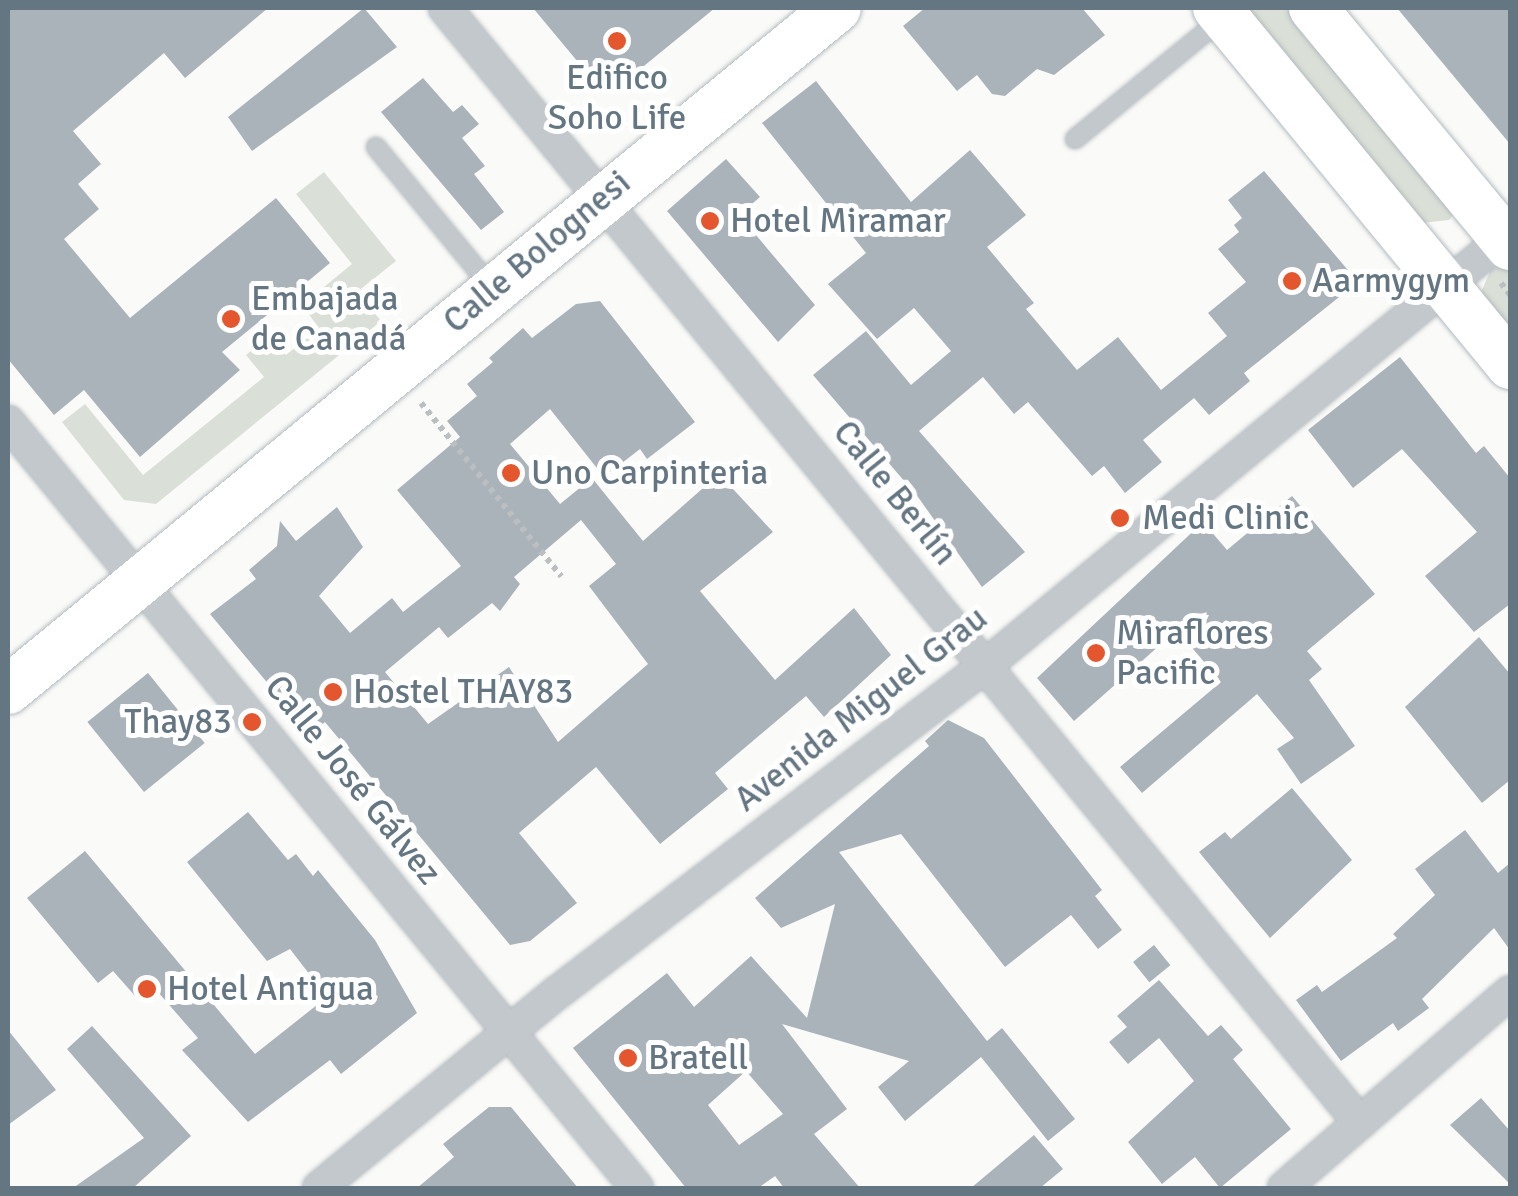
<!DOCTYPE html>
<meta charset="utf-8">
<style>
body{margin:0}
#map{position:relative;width:1518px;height:1196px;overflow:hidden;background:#fafaf8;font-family:Signika,sans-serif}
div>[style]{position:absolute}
.green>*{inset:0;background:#dadfd7}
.building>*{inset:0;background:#aab3b9;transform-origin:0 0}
.path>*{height:6px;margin-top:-3px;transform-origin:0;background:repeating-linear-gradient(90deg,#bbbfc2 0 5px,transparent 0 10px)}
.roads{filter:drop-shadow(0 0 2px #b3babf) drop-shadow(0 0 2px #b3babf)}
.service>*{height:18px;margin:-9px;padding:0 9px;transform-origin:9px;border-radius:9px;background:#c3c8cc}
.minor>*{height:32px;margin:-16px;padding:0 16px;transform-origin:16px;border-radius:16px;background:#c3c8cc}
.secondary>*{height:48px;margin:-24px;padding:0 24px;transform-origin:24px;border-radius:24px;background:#fff}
.dots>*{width:28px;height:28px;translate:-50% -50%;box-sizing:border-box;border:5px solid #fff;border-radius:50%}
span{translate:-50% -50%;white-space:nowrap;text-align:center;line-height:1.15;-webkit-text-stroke:10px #fff;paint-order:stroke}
.poi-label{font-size:35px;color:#657683}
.left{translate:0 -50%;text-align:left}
.right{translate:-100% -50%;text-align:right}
.street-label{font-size:35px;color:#657683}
.frame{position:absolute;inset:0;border:10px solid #657683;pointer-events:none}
</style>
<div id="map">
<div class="green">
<i style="clip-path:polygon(1245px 8px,1305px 8px,1458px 209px,1449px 220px,1422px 223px)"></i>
<i style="clip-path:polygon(324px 172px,396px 261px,357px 292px,381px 321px,156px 504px,124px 500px,62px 422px,85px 404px,143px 475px,264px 377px,246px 355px,269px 336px,286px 355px,319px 328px,302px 305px,352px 264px,296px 194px)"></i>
<i style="clip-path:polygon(1510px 263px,1510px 332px,1480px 295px,1491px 269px)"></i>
</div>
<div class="building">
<i style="clip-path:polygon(8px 8px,268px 8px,185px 78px,164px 53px,73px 131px,101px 164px,78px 184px,99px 209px,64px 239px,130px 318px,276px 198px,330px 263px,222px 352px,240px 370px,140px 457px,84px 390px,54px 415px,8px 359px)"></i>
<i style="clip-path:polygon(364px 8px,397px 47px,252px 151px,228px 117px)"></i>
<i style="clip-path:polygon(533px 8px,715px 8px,612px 92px,594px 69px,588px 74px)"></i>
<i style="clip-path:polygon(925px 8px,1082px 8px,1105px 35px,1054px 75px,1037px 69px,1005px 96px,992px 94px,977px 75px,957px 91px,903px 26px)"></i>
<i style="clip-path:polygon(1397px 8px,1510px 8px,1510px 144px)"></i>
<i style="clip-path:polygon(423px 78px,453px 112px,462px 105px,479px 124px,462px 138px,485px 166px,474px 174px,504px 212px,481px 230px,381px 112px)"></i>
<i style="clip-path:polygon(816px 81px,911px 202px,970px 150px,1026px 215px,987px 247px,1034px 303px,1026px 309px,1077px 370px,1118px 337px,1161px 390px,1227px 336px,1208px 313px,1246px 282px,1218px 249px,1239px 232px,1234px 225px,1242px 218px,1228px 200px,1264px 171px,1358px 282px,1244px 373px,1250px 381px,1209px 415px,1194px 398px,1143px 440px,1162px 462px,1125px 493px,1104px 466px,1092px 476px,1028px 402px,1014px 414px,983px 377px,919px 431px,1025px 552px,982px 587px,918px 497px,813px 375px,866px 331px,911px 385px,951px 351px,914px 308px,877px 339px,828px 284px,866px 253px,762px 123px)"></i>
<i style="clip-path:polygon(726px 159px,760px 197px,739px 215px,815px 305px,778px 342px,667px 211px)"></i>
<i style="clip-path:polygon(evenodd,600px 301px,695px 422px,647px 459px,640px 449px,604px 477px,550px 409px,510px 444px,560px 504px,592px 478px,643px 541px,719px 474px,773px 532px,700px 591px,775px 680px,854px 608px,891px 655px,824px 717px,806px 696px,715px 773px,728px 789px,660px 844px,596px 767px,519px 833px,577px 903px,530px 941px,510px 945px,325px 722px,310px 734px,210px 614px,256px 579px,249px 570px,277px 546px,280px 521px,296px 541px,337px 507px,363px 547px,319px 596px,350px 633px,392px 598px,403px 612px,461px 566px,397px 490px,460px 437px,447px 421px,477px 396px,467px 384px,493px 362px,489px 358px,523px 328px,532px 338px,576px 304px,600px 301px,581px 520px,616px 564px,589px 586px,648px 664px,558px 742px,509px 667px,428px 724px,385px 672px,439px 627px,448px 638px,492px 603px,500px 611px,520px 584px,514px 577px,581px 520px)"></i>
<i style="clip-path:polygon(1400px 357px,1476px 453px,1484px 446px,1510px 478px,1510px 604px,1474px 632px,1425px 576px,1477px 532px,1402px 449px,1353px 488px,1308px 430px)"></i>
<i style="clip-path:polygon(1292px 496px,1375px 594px,1307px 651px,1322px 669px,1309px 680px,1355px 746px,1301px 784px,1277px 749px,1294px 738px,1257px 694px,1142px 793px,1120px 767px,1221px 682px,1177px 630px,1074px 721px,1037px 678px,1203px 522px,1227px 550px)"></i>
<i style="clip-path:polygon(1479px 637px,1510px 674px,1510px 780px,1482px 803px,1405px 707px)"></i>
<i style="left:148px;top:673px;width:90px;height:78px;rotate:51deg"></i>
<i style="clip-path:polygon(evenodd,948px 720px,984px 738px,1102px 890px,1095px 896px,1122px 930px,1098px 949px,1071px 915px,1005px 967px,901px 834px,839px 852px,987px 1041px,1002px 1028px,1075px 1119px,1048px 1141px,981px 1057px,905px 1121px,878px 1087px,909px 1061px,782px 1024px,847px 1109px,814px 1134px,860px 1188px,784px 1188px,775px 1176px,758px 1188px,686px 1188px,573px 1048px,667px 973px,694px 1007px,751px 956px,807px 1018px,835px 904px,781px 928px,755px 898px,929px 746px,925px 741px,948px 720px,746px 1071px,783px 1114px,739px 1145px,708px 1105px,746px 1071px)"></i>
<i style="clip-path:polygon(1292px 788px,1352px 860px,1270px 938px,1199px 852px,1225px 832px,1231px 839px)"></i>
<i style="clip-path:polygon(248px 812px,288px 860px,296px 854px,313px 876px,318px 870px,375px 940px,417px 1013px,341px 1074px,330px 1060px,248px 1122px,182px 1050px,198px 1038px,151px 984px,136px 997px,113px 971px,98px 983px,27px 898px,85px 851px,255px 1054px,327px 997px,290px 949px,267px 961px,187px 862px)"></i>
<i style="clip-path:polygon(1465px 830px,1498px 873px,1510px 863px,1510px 950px,1494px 928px,1422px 999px,1429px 1008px,1398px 1031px,1393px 1023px,1341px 1061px,1296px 1000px,1317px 985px,1322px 992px,1397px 938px,1393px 934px,1435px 895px,1415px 869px)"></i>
<i style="left:1154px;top:945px;width:26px;height:27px;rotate:51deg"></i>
<i style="clip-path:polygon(1159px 980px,1208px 1036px,1221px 1025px,1243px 1050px,1233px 1059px,1291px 1129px,1220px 1188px,1195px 1157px,1162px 1184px,1128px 1142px,1194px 1081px,1159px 1038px,1128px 1064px,1109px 1042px,1127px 1027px,1117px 1016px)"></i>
<i style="clip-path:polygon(92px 1026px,191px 1136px,133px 1188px,73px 1188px,144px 1138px,67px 1049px)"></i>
<i style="clip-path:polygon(8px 1030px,56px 1090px,8px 1125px)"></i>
<i style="clip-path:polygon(1481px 1098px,1510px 1131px,1510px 1184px,1450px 1125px)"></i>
<i style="clip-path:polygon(489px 1107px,511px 1107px,578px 1188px,417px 1188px,454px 1157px,443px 1144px)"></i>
<i style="clip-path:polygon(1034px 1135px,1063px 1169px,1040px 1188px,971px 1188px)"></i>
</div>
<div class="path">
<i style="left:1501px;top:283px;width:15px;rotate:53deg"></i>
<i style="left:421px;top:403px;width:223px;rotate:51deg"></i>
</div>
<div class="roads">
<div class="service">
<i style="left:1075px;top:139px;width:193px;rotate:-39.3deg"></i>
<i style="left:376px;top:147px;width:184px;rotate:50.5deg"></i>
</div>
<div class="minor">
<i style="left:445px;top:8px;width:1442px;rotate:50.63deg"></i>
<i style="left:8px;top:422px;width:991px;rotate:50.61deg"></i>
<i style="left:319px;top:1188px;width:309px;rotate:-39.4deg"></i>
<i style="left:558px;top:992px;width:537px;rotate:-37.36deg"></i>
<i style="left:985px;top:666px;width:681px;rotate:-39.51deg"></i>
<i style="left:1284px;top:1188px;width:299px;rotate:-40.9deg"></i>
</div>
<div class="secondary">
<i style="left:1217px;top:8px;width:462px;rotate:50.6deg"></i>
<i style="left:1313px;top:8px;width:309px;rotate:50.4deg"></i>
<i style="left:8px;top:690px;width:1073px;rotate:-39.44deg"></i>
</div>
</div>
<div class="dots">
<i style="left:617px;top:41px;background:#e4572e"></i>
<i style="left:710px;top:221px;background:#e4572e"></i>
<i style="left:1292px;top:281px;background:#e4572e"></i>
<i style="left:231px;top:319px;background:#e4572e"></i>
<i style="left:511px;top:473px;background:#e4572e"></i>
<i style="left:1120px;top:518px;background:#e4572e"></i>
<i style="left:1096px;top:653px;background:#e4572e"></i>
<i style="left:333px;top:692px;background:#e4572e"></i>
<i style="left:252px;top:722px;background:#e4572e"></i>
<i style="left:147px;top:989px;background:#e4572e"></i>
<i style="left:628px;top:1058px;background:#e4572e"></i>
</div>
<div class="poi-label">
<span style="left:617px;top:98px">Edifico<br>Soho Life</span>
<span class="left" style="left:730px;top:221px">Hotel Miramar</span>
<span class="left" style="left:1312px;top:281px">Aarmygym</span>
<span class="left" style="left:251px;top:319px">Embajada<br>de Canadá</span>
<span class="left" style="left:531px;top:473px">Uno Carpinteria</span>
<span class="left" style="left:1142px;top:518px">Medi Clinic</span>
<span class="left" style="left:1116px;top:653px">Miraflores<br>Pacific</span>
<span class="left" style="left:353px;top:692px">Hostel THAY83</span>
<span class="right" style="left:232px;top:722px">Thay83</span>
<span class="left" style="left:167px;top:989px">Hotel Antigua</span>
<span class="left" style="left:648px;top:1058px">Bratell</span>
</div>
<div class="street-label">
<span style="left:537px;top:252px;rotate:-40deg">Calle Bolognesi</span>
<span style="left:895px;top:493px;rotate:51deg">Calle Berlín</span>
<span style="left:861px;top:709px;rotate:-38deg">Avenida Miguel Grau</span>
<span style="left:353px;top:780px;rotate:51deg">Calle José Gálvez</span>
</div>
<div class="frame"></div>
</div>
